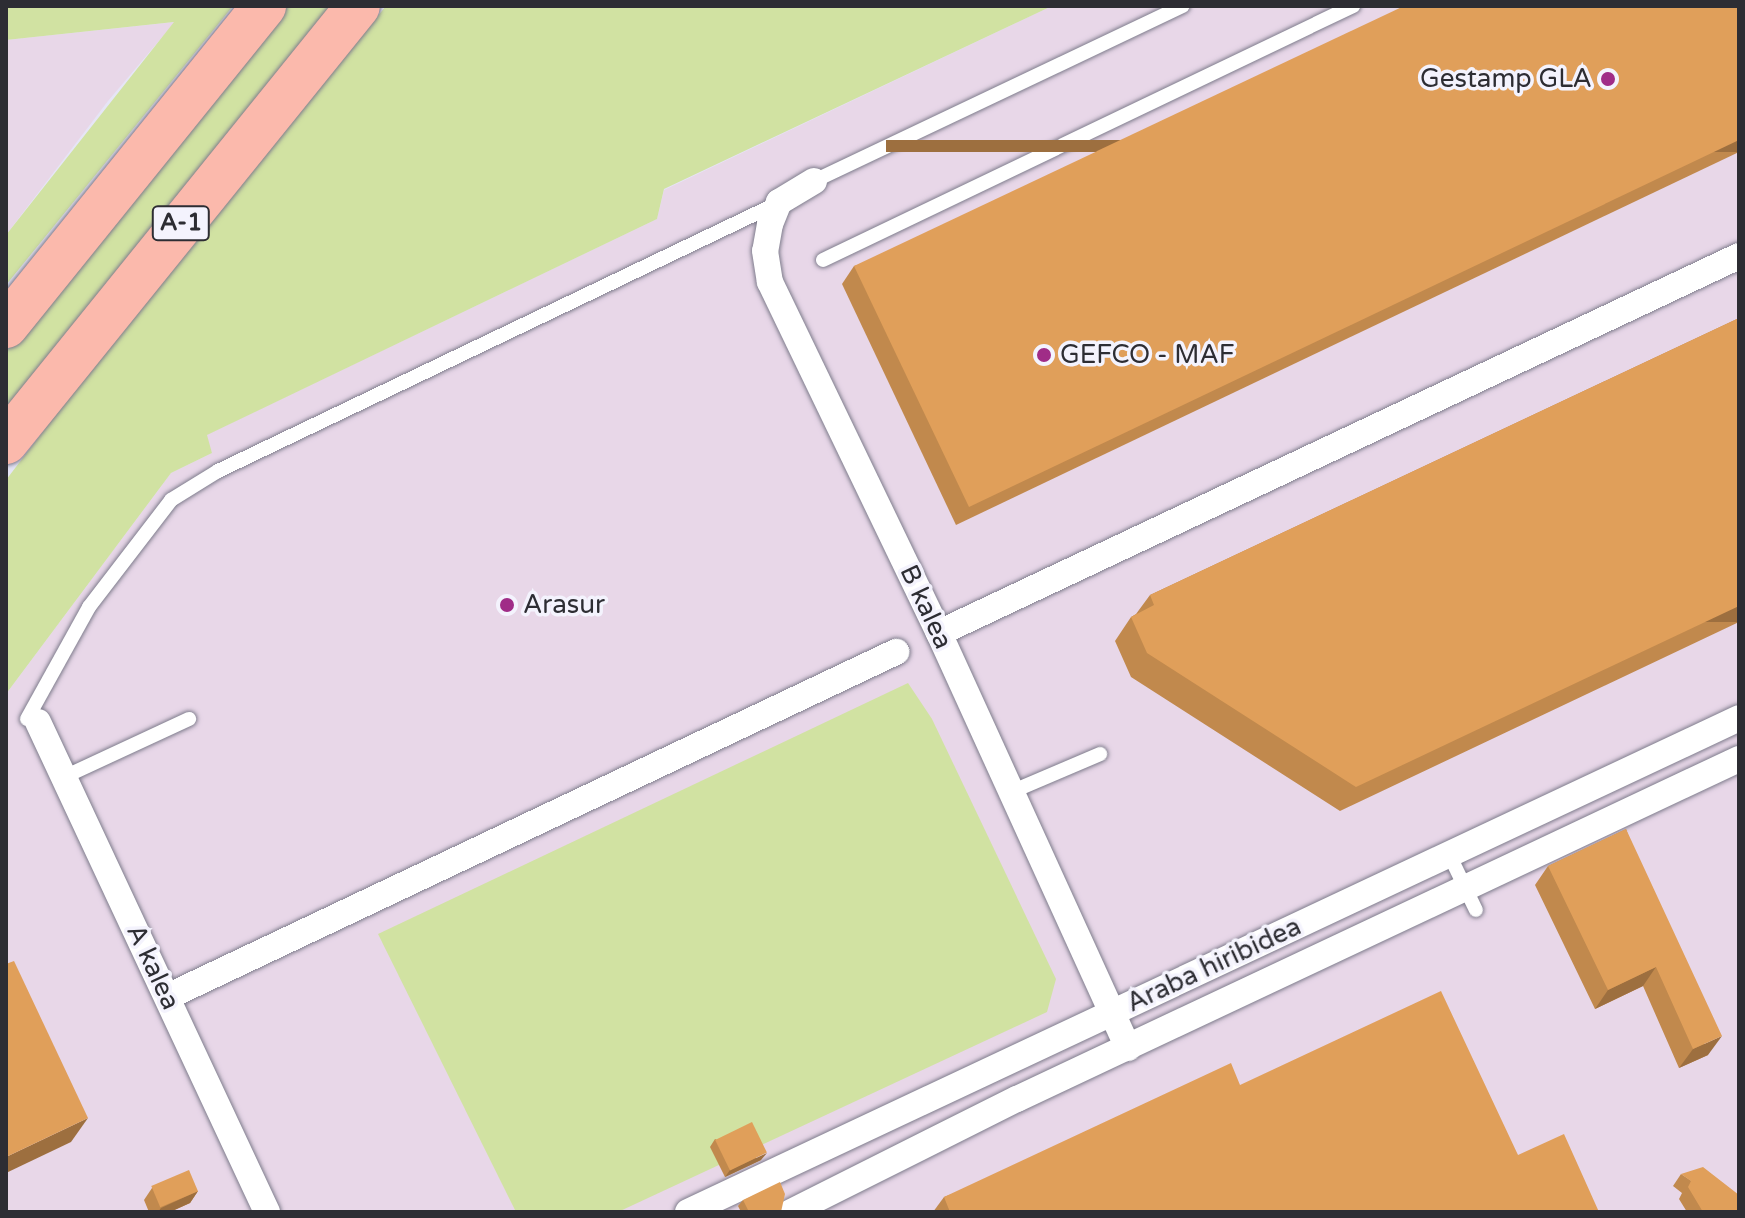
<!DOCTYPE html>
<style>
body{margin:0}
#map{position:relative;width:1745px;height:1218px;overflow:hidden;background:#e6e5f6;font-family:"Varela Round",sans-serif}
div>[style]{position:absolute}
.industrial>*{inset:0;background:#e8d7e8}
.green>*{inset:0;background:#d1e2a2}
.roads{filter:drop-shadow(0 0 2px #7e7c8c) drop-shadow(0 0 2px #7e7c8c)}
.lane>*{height:14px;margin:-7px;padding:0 7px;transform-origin:7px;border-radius:7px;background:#fff}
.street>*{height:26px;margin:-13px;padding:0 13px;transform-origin:13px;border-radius:13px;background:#fff}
.highway>*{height:44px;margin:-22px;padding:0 22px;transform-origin:22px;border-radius:22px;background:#fbb9ac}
.wall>*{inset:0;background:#c1894d}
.shaded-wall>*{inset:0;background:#9d6f3f;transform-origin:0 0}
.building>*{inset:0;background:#e09f5a;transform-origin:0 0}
.dots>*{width:22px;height:22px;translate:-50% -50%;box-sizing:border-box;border:4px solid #f4f3fd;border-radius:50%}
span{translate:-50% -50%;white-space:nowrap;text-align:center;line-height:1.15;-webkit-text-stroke:7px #f4f3fd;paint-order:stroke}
.shield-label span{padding:2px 6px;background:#f4f3fd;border:2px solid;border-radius:6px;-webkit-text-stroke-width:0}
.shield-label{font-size:24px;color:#2d2d33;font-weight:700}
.poi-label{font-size:26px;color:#2d2d33}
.right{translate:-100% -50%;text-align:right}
.left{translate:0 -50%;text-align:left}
.street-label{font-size:26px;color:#2d2d33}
.frame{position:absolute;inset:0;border:8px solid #2d2d33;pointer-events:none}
</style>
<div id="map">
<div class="industrial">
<i style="clip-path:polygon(1052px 6px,1739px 6px,1739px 1212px,6px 1212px,6px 694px,171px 473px,212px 453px,206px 435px,657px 219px,664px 190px)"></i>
<i style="clip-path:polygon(175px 22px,108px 101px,6px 235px,6px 40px)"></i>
</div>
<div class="green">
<i style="clip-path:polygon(6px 6px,233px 6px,6px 285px,6px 235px,174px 22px,6px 40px)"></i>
<i style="clip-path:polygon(285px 6px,336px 6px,6px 415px,6px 352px)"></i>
<i style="clip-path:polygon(386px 6px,1052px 6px,664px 189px,657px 219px,207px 435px,212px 453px,171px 473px,6px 694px,6px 480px,153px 287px)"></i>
<i style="clip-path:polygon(908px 683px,932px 719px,1056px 979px,1047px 1012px,618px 1212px,516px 1212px,378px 934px)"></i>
</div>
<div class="roads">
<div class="lane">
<i style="left:814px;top:181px;width:408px;rotate:-25.4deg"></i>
<i style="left:823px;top:260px;width:588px;rotate:-25.61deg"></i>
<i style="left:27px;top:719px;width:128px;rotate:-61deg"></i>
<i style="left:89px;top:607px;width:135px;rotate:-52.5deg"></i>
<i style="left:171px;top:500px;width:55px;rotate:-31.7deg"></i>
<i style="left:218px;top:471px;width:621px;rotate:-25.57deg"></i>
<i style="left:64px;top:777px;width:138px;rotate:-24.9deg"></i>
<i style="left:1011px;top:792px;width:97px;rotate:-23.1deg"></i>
<i style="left:1449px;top:854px;width:62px;rotate:64.3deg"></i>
</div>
<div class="street">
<i style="left:814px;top:181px;width:41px;rotate:149deg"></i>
<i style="left:779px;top:202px;width:24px;rotate:112deg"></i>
<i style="left:770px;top:224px;width:27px;rotate:100deg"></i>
<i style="left:765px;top:251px;width:31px;rotate:81deg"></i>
<i style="left:770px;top:282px;width:390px;rotate:64.3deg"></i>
<i style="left:939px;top:633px;width:456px;rotate:65.5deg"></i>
<i style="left:939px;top:633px;width:884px;rotate:-25.23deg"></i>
<i style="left:38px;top:722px;width:541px;rotate:64.95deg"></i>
<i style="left:167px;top:997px;width:807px;rotate:-25.33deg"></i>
<i style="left:688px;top:1212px;width:1161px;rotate:-25.17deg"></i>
<i style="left:791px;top:1212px;width:253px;rotate:-26.6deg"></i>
<i style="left:1017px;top:1099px;width:798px;rotate:-25.22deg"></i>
</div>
<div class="highway">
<i style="left:6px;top:326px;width:411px;rotate:-51.1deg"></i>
<i style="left:6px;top:442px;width:560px;rotate:-51.08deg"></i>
</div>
</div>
<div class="wall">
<i style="clip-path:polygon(1739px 6px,1739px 152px,956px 525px,842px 284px,854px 266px)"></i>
<i style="clip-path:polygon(1739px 318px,1739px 622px,1340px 811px,1131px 677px,1115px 641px,1131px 617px,1136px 614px,1150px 595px)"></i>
<i style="clip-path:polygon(1626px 829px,1708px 1055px,1679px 1068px,1643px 986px,1595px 1009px,1535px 885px,1548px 866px)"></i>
<i style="clip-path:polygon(1240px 1085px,1518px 1155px,1599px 1212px,933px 1212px,944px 1197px)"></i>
<i style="clip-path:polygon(715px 1139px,761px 1160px,725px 1177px,710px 1147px)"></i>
<i style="clip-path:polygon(1681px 1174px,1739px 1212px,1687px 1212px,1679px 1199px,1682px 1193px,1673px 1186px)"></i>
<i style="clip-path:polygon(152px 1188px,198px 1191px,190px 1203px,170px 1212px,149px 1212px,144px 1200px)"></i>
<i style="clip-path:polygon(743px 1200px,781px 1212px,741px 1212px,738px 1206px)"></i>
</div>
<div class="shaded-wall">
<i style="left:1739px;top:140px;width:12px;height:853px;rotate:90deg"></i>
<i style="left:1739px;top:606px;width:16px;height:424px;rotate:90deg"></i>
<i style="clip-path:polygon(1656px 967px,1643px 986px,1595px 1009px,1608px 990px)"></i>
<i style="clip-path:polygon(1722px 1036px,1708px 1055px,1679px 1068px,1693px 1049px)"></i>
<i style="clip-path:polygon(88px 1118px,71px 1142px,6px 1173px,6px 1157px)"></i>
<i style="clip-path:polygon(767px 1153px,761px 1160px,725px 1177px,730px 1170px)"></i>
<i style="clip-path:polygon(198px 1191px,190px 1203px,170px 1212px,158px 1212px,161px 1208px)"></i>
</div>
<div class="building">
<i style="clip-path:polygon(1404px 6px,1739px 6px,1739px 140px,969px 507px,854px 266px)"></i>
<i style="clip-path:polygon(1739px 318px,1739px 606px,1356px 787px,1147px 653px,1131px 617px,1154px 605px,1150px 595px)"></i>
<i style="clip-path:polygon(1626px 829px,1722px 1036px,1693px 1049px,1656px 967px,1608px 990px,1548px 866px)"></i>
<i style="clip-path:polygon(14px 961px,88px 1118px,6px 1157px,6px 964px)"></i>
<i style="clip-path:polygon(1441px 991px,1518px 1155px,1564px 1134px,1599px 1212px,950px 1212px,944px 1197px,1231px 1063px,1240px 1085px)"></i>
<i style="left:752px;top:1122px;width:34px;height:41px;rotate:64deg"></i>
<i style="clip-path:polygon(1703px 1167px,1739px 1195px,1739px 1212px,1703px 1212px,1688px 1187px,1691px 1181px,1681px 1174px)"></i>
<i style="left:189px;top:1170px;width:23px;height:41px;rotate:67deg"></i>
<i style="clip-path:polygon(780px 1182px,785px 1194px,781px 1212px,749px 1212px,743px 1200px)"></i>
</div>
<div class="dots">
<i style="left:1608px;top:79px;background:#a02c87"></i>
<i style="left:1044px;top:355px;background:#a02c87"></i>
<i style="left:507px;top:605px;background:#a02c87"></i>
</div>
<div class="shield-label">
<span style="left:181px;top:223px">A-1</span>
</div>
<div class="poi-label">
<span class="right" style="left:1592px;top:79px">Gestamp GLA</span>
<span class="left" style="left:1060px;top:355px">GEFCO - MAF</span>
<span class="left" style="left:523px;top:605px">Arasur</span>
</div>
<div class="street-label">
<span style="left:926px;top:607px;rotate:65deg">B kalea</span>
<span style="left:1214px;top:965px;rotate:-25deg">Araba hiribidea</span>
<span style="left:153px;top:967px;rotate:65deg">A kalea</span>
</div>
<div class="frame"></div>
</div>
